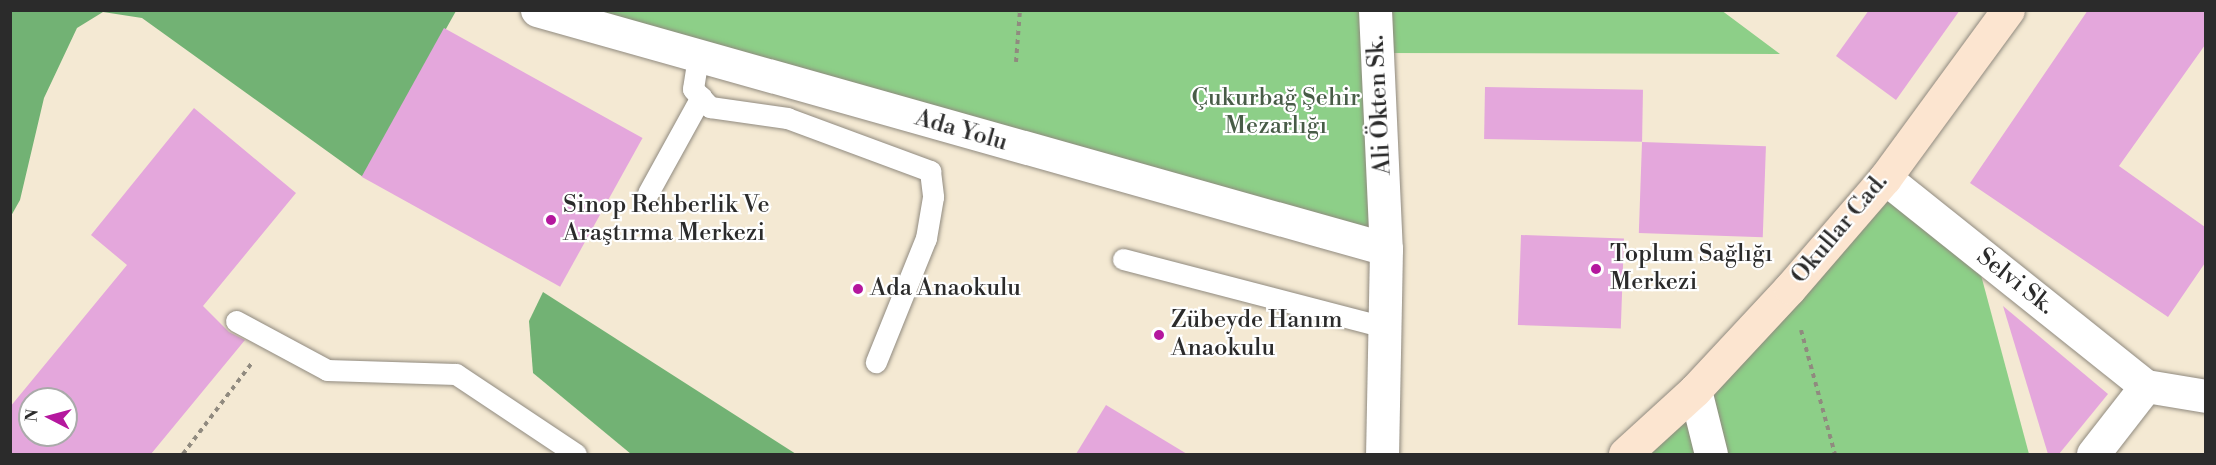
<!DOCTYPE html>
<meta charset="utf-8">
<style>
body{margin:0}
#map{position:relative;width:2216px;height:465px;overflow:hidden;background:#f4e9d3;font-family:"Libre Bodoni",serif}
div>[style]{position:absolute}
.green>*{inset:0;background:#8dcf88}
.forest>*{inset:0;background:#72b274}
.building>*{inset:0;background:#e4a7dc;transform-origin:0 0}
.path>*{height:4px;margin-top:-2px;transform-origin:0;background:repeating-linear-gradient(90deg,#908a7f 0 4.5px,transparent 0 9px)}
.roads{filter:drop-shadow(0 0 2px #908a7f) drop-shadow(0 0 2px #908a7f)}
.service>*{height:21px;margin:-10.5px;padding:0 10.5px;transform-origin:10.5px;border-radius:10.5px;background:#fff}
.minor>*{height:33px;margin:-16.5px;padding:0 16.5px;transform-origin:16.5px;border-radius:16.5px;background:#fff}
.tertiary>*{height:33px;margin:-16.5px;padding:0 16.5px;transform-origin:16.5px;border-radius:16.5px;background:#fff}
.secondary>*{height:33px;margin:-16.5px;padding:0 16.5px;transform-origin:16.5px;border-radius:16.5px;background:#fce5d0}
.dots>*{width:16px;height:16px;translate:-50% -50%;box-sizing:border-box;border:3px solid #fff;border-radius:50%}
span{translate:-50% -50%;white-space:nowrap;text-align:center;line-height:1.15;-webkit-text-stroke:4.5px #fff;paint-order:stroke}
.park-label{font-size:24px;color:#485c47}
.street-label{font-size:24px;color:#2b2b2b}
.poi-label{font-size:24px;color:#2b2b2b}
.left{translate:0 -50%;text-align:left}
.frame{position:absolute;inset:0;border:12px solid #2b2b2b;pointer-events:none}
.north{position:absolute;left:18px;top:387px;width:60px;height:60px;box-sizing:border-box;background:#fff;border:2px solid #aaa;border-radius:50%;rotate:276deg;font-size:16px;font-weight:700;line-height:24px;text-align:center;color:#2b2b2b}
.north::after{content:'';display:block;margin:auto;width:21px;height:27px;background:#b5179e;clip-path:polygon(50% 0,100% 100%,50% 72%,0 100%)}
</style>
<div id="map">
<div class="green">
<i style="clip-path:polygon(1721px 10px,1780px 54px,1378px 53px,1386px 249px,537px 11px)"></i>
<i style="clip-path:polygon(1885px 178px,1974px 249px,2029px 454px,1625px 454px)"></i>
</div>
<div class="forest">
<i style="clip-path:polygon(11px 11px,456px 11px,363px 177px,142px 18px,103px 12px,77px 28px,44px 98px,20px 200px,11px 216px)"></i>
<i style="clip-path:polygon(543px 292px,796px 454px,631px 454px,533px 373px,529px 321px)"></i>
</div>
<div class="building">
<i style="clip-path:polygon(1869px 10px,1960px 10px,1896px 100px,1836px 56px)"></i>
<i style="clip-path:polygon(2088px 10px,2205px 10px,2205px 45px,2119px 166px,2205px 227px,2205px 263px,2168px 317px,1970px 183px)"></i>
<i style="left:444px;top:28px;width:227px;height:170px;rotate:29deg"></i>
<i style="left:1485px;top:87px;width:158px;height:52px;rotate:1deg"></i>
<i style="clip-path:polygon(evenodd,194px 108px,296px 193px,203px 306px,229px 332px,245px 340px,151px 454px,10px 454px,10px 407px,127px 265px,91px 235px,194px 108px,30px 399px,66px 399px,66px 435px,30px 435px,30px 399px)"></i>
<i style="left:1642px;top:142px;width:124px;height:91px;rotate:2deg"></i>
<i style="left:1521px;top:235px;width:103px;height:90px;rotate:2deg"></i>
<i style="clip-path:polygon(2003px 306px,2108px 394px,2059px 454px,2048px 454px)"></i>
<i style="clip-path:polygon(1106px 405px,1187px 454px,1076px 454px)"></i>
</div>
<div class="path">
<i style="left:1016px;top:62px;width:52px;rotate:-85.6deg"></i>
<i style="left:1801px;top:330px;width:129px;rotate:74.7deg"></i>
<i style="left:183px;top:454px;width:113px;rotate:-52.9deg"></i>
</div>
<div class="roads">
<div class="service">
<i style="left:698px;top:57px;width:32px;rotate:99deg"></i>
<i style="left:693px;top:89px;width:25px;rotate:47deg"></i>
<i style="left:710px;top:107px;width:78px;rotate:8.1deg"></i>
<i style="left:787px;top:118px;width:153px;rotate:20.3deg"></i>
<i style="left:930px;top:171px;width:26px;rotate:83deg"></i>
<i style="left:933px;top:197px;width:42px;rotate:99.7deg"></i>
<i style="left:926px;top:238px;width:134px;rotate:112deg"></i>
<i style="left:648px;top:193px;width:110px;rotate:-61.1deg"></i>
<i style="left:1123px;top:259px;width:273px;rotate:14.6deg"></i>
<i style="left:236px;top:321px;width:103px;rotate:28.3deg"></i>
<i style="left:327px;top:370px;width:129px;rotate:1.8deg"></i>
<i style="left:456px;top:374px;width:144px;rotate:33.7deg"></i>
</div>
<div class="minor">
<i style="left:1885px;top:178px;width:334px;rotate:38.6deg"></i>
<i style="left:2146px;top:386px;width:61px;rotate:9.5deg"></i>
<i style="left:1695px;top:390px;width:66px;rotate:76deg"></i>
<i style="left:2093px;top:454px;width:86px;rotate:-52.1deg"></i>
</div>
<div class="tertiary">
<i style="left:537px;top:10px;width:882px;rotate:15.72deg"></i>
<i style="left:1375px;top:10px;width:239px;rotate:87.4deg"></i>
<i style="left:1386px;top:249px;width:205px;rotate:91.1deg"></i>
</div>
<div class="secondary">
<i style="left:1625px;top:454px;width:95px;rotate:-42.4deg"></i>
<i style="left:1695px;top:390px;width:139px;rotate:-47deg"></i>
<i style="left:1790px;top:288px;width:145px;rotate:-49.2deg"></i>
<i style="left:1885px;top:178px;width:208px;rotate:-53.8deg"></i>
</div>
</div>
<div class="dots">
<i style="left:551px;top:220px;background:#b5179e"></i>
<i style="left:1596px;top:269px;background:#b5179e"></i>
<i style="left:858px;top:289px;background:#b5179e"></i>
<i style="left:1159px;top:335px;background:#b5179e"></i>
</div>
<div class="park-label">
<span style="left:1276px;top:113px">Çukurbağ Şehir<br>Mezarlığı</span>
</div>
<div class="street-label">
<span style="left:1380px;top:105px;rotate:-93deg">Ali Ökten Sk.</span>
<span style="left:961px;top:131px;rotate:16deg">Ada Yolu</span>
<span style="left:1840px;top:229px;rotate:-50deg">Okullar Cad.</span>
<span style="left:2015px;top:282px;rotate:38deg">Selvi Sk.</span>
</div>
<div class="poi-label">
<span class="left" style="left:563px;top:220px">Sinop Rehberlik Ve<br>Araştırma Merkezi</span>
<span class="left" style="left:1610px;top:269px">Toplum Sağlığı<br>Merkezi</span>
<span class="left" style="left:870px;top:289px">Ada Anaokulu</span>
<span class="left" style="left:1171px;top:335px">Zübeyde Hanım<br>Anaokulu</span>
</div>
<div class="frame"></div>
<div class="north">N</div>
</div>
